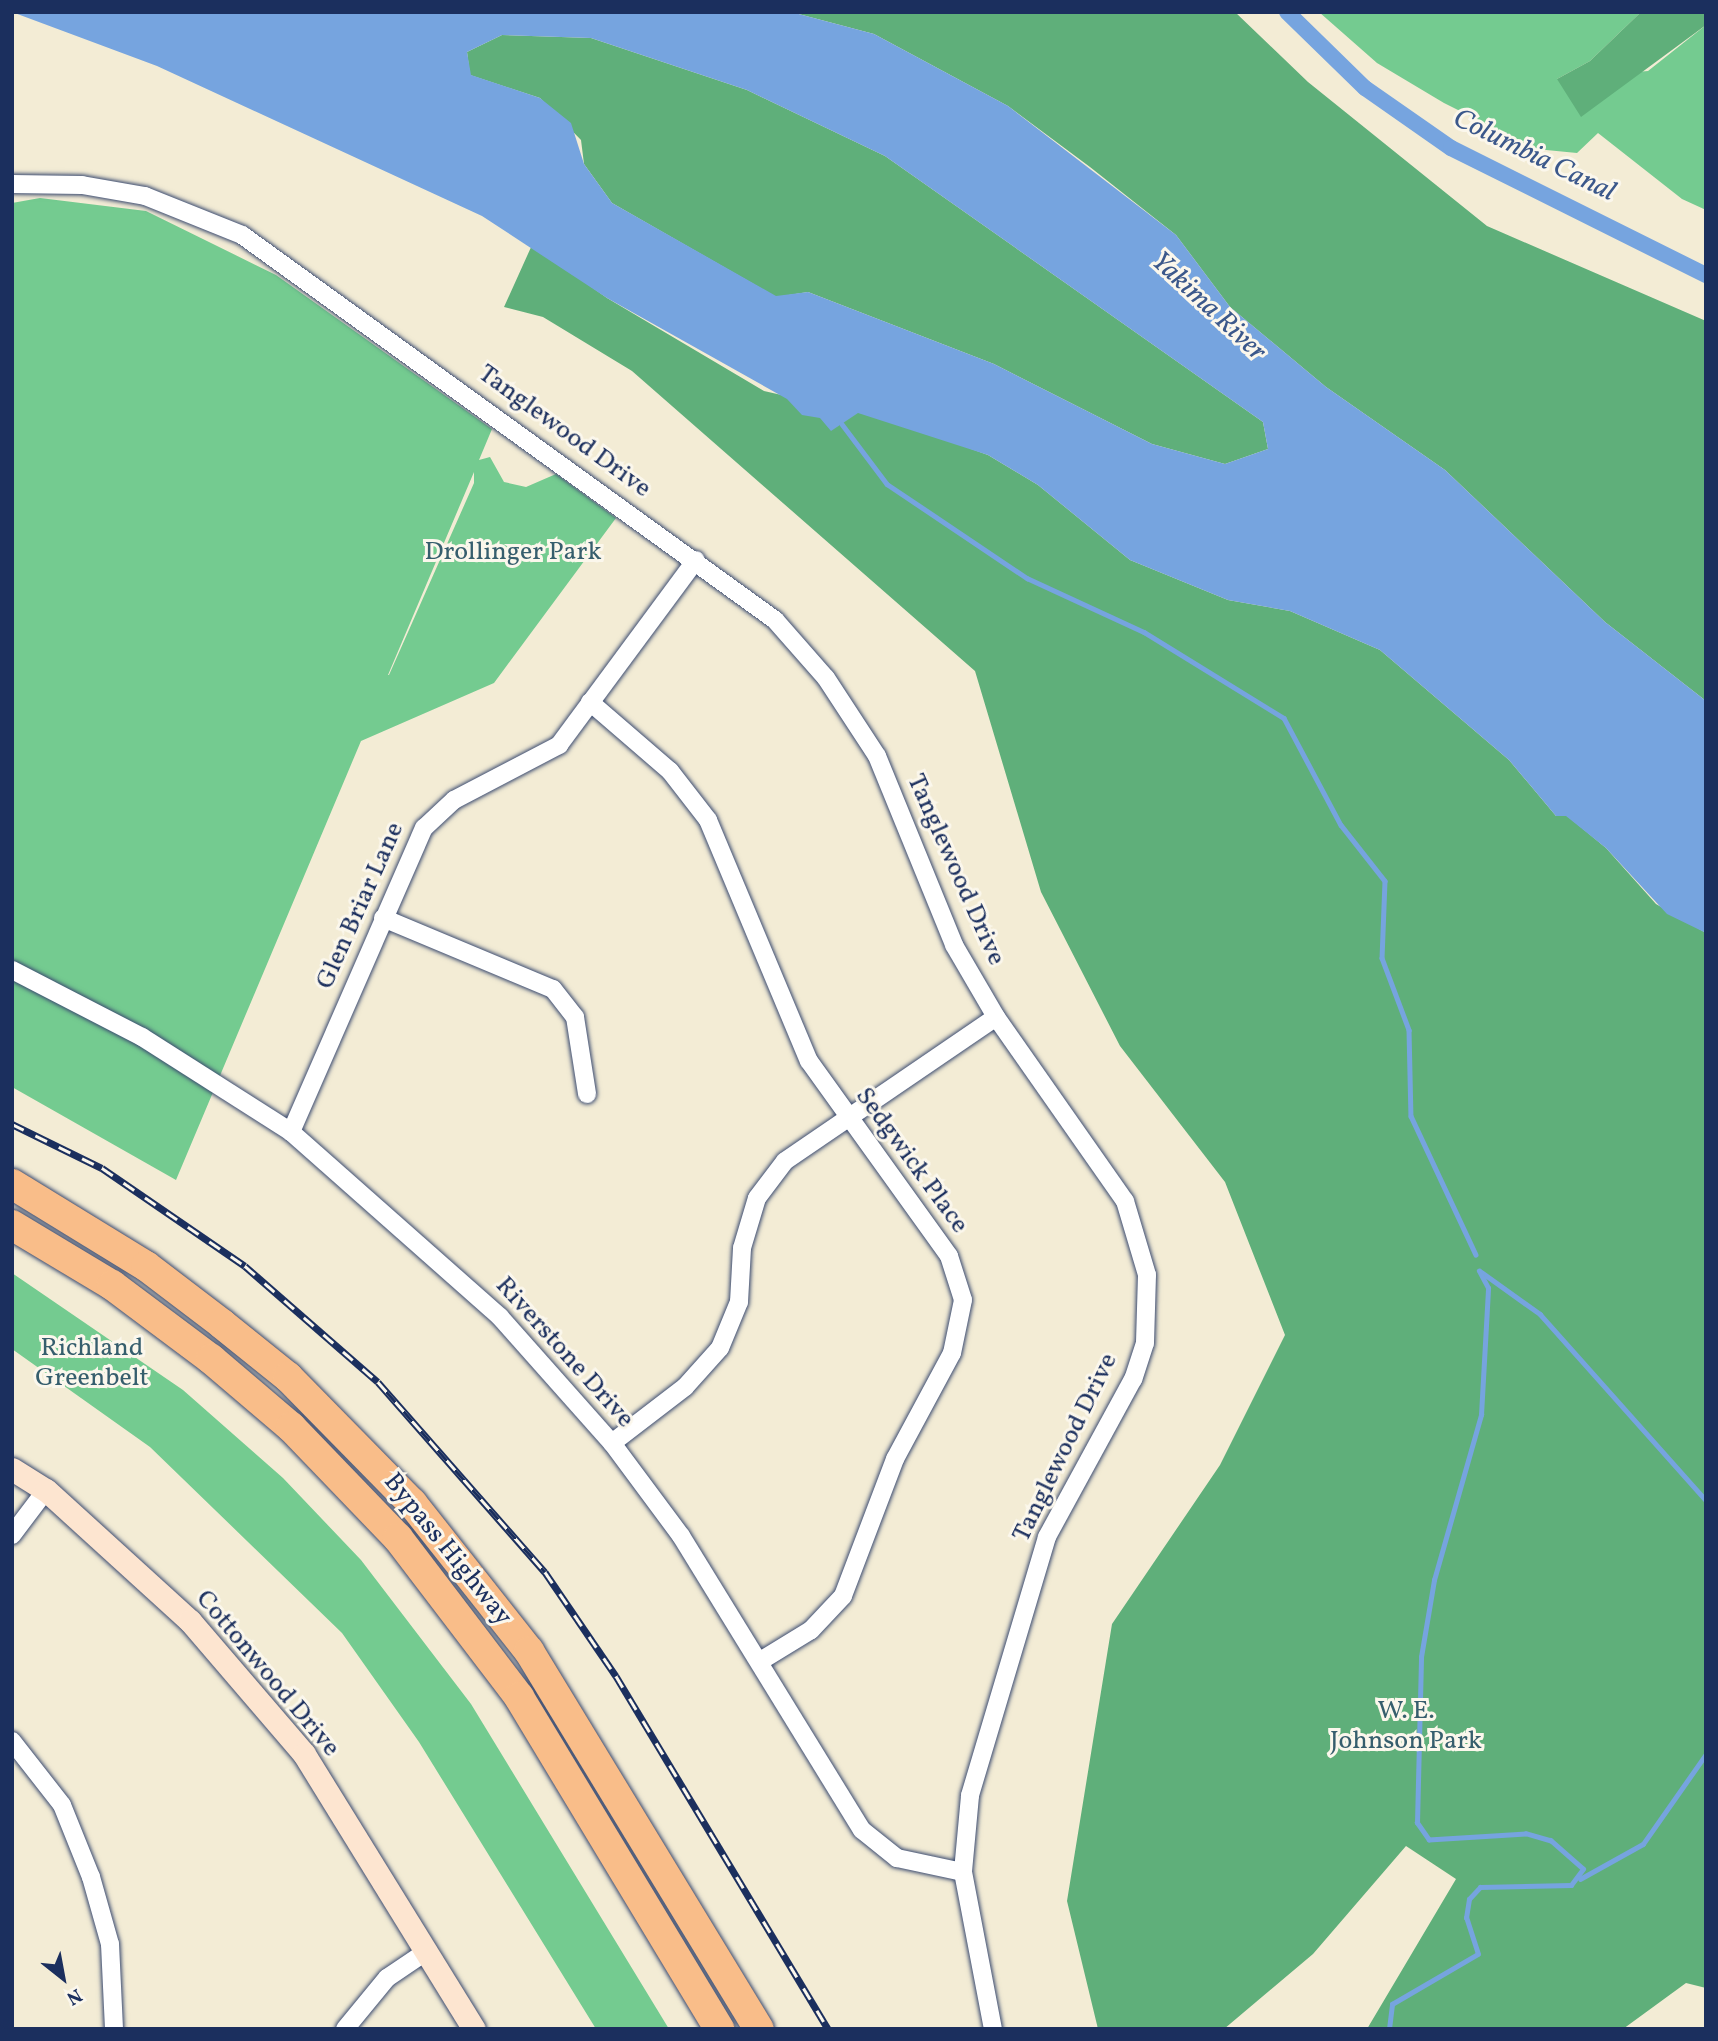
<!DOCTYPE html>
<style>
body{margin:0}
#map{position:relative;width:1718px;height:2041px;overflow:hidden;background:#f3ecd5;font-family:Vollkorn,serif}
div>[style]{position:absolute}
.green>*{inset:0;background:#74cb90}
.forest>*{inset:0;background:#5faf7a}
.water>*{inset:0;background:#76a4df}
.stream>*{height:4.5px;margin:-2.25px;padding:0 2.25px;transform-origin:2.25px;border-radius:2.25px;background:#76a4df}
.canal>*{height:16px;margin:-8px;padding:0 8px;transform-origin:8px;border-radius:8px;background:#76a4df}
.roads{filter:drop-shadow(0 0 2px #3b4b70) drop-shadow(0 0 2px #3b4b70)}
.street>*{height:18px;margin:-9px;padding:0 9px;transform-origin:9px;border-radius:9px;background:#fff}
.secondary>*{height:23px;margin:-11.5px;padding:0 11.5px;transform-origin:11.5px;border-radius:11.5px;background:#fde5d0}
.highway>*{height:30px;margin:-15px;padding:0 15px;transform-origin:15px;border-radius:15px;background:#f9bd89}
.rail>*{height:7px;margin-top:-3.5px;transform-origin:0;background:repeating-linear-gradient(90deg,#fbf7ec 0 13px,#1b2f5e 0 26px);box-sizing:border-box;border-block:2px solid #1b2f5e}
span{translate:-50% -50%;white-space:nowrap;text-align:center;line-height:1.15;-webkit-text-stroke:6px #fbf7ec;paint-order:stroke}
.street-label{font-size:26px;color:#1b2f5e}
.park-label{font-size:26px;color:#365e6d}
.water-label{font-size:28px;color:#3b588b;font-style:italic}
.frame{position:absolute;inset:0;border:14px solid #1b2f5e;pointer-events:none}
.north{position:absolute;left:28px;top:1943px;width:70px;height:70px;-webkit-text-stroke:5px #fbf7ec;paint-order:stroke;rotate:149deg;font-size:19px;font-weight:700;line-height:28px;text-align:center;color:#1b2f5e}
.north::after{content:'';display:block;margin:auto;width:24px;height:32px;background:#1b2f5e;clip-path:polygon(50% 0,100% 100%,50% 72%,0 100%)}
</style>
<div id="map">
<div class="green">
<i style="clip-path:polygon(1319px 12px,1641px 12px,1590px 61px,1557px 79px,1648px 71px,1706px 25px,1706px 210px,1682px 199px,1598px 133px,1577px 153px,1536px 149px,1444px 103px,1377px 63px)"></i>
<i style="clip-path:polygon(evenodd,40px 198px,146px 211px,276px 275px,492px 429px,479px 460px,490px 457px,504px 482px,526px 487px,556px 474px,616px 518px,494px 683px,361px 741px,176px 1180px,12px 1087px,12px 203px,40px 198px,474px 472px,474px 483px,389px 675px,388px 675px,474px 472px)"></i>
<i style="clip-path:polygon(12px 1273px,183px 1390px,283px 1478px,361px 1560px,471px 1704px,669px 2029px,596px 2029px,419px 1742px,342px 1633px,150px 1447px,12px 1349px)"></i>
</div>
<div class="forest">
<i style="clip-path:polygon(791px 12px,1235px 12px,1308px 82px,1487px 226px,1706px 321px,1706px 701px,1605px 622px,1445px 470px,1326px 387px,1230px 307px,1176px 235px,1090px 167px,1008px 106px,874px 34px)"></i>
<i style="clip-path:polygon(1641px 12px,1706px 12px,1706px 25px,1581px 117px,1557px 79px,1590px 61px)"></i>
<i style="clip-path:polygon(502px 35px,591px 38px,747px 90px,885px 156px,1263px 422px,1268px 449px,1225px 464px,1152px 444px,994px 364px,808px 292px,776px 297px,612px 203px,584px 164px,581px 140px,540px 98px,470px 75px,467px 52px)"></i>
<i style="clip-path:polygon(532px 245px,607px 298px,764px 391px,891px 420px,988px 455px,1038px 485px,1130px 560px,1228px 600px,1290px 611px,1380px 650px,1509px 760px,1556px 816px,1566px 815px,1606px 848px,1656px 904px,1706px 933px,1706px 1988px,1686px 1983px,1623px 2029px,1367px 2029px,1456px 1879px,1406px 1846px,1313px 1954px,1224px 2029px,1098px 2029px,1067px 1901px,1112px 1624px,1220px 1465px,1285px 1335px,1225px 1182px,1120px 1046px,1041px 892px,975px 671px,632px 371px,543px 317px,504px 307px)"></i>
</div>
<div class="water">
<i style="clip-path:polygon(evenodd,12px 12px,791px 12px,874px 34px,1008px 106px,1176px 235px,1230px 307px,1326px 387px,1445px 470px,1605px 622px,1706px 701px,1706px 933px,1667px 914px,1606px 848px,1566px 816px,1556px 816px,1509px 760px,1380px 650px,1290px 611px,1228px 600px,1130px 560px,1038px 485px,988px 455px,858px 413px,831px 431px,820px 418px,802px 415px,787px 399px,607px 298px,482px 216px,157px 66px,12px 12px,502px 35px,591px 38px,747px 90px,885px 156px,1263px 422px,1268px 449px,1225px 464px,1152px 444px,994px 364px,808px 292px,776px 296px,612px 203px,584px 164px,571px 123px,540px 98px,471px 75px,467px 52px,502px 35px)"></i>
</div>
<div class="stream">
<i style="left:842px;top:424px;width:75px;rotate:53.1deg"></i>
<i style="left:887px;top:484px;width:169px;rotate:33.9deg"></i>
<i style="left:1027px;top:578px;width:129px;rotate:24.8deg"></i>
<i style="left:1144px;top:632px;width:164px;rotate:31.6deg"></i>
<i style="left:1284px;top:718px;width:121px;rotate:62deg"></i>
<i style="left:1341px;top:825px;width:71px;rotate:51.8deg"></i>
<i style="left:1385px;top:881px;width:77px;rotate:92.2deg"></i>
<i style="left:1382px;top:958px;width:77px;rotate:69.4deg"></i>
<i style="left:1409px;top:1030px;width:86px;rotate:88.7deg"></i>
<i style="left:1411px;top:1116px;width:153px;rotate:64.9deg"></i>
<i style="left:1480px;top:1271px;width:74px;rotate:35.6deg"></i>
<i style="left:1540px;top:1314px;width:249px;rotate:48.3deg"></i>
<i style="left:1580px;top:1879px;width:72px;rotate:-29.1deg"></i>
<i style="left:1643px;top:1844px;width:110px;rotate:-55deg"></i>
<i style="left:1389px;top:2029px;width:25px;rotate:-83deg"></i>
<i style="left:1392px;top:2004px;width:99px;rotate:-30.2deg"></i>
<i style="left:1478px;top:1954px;width:38px;rotate:-108deg"></i>
<i style="left:1466px;top:1918px;width:19px;rotate:-81deg"></i>
<i style="left:1469px;top:1899px;width:16px;rotate:-47deg"></i>
<i style="left:1480px;top:1887px;width:91px;rotate:-1.3deg"></i>
<i style="left:1571px;top:1885px;width:20px;rotate:-53deg"></i>
<i style="left:1583px;top:1869px;width:43px;rotate:-138.8deg"></i>
<i style="left:1551px;top:1841px;width:26px;rotate:-164deg"></i>
<i style="left:1526px;top:1834px;width:97px;rotate:176.5deg"></i>
<i style="left:1429px;top:1840px;width:21px;rotate:-125deg"></i>
<i style="left:1417px;top:1823px;width:166px;rotate:-88.6deg"></i>
<i style="left:1421px;top:1657px;width:78px;rotate:-80.4deg"></i>
<i style="left:1434px;top:1580px;width:172px;rotate:-74.1deg"></i>
<i style="left:1481px;top:1415px;width:127px;rotate:-86.8deg"></i>
<i style="left:1488px;top:1288px;width:19px;rotate:-118deg"></i>
</div>
<div class="canal">
<i style="left:1287px;top:12px;width:109px;rotate:44.3deg"></i>
<i style="left:1365px;top:88px;width:105px;rotate:34.9deg"></i>
<i style="left:1451px;top:148px;width:285px;rotate:26.5deg"></i>
</div>
<div class="roads">
<div class="street">
<i style="left:12px;top:184px;width:70px;rotate:0.8deg"></i>
<i style="left:82px;top:185px;width:64px;rotate:9.9deg"></i>
<i style="left:145px;top:196px;width:105px;rotate:21.9deg"></i>
<i style="left:242px;top:235px;width:658px;rotate:35.84deg"></i>
<i style="left:775px;top:620px;width:77px;rotate:48.7deg"></i>
<i style="left:826px;top:678px;width:93px;rotate:56.8deg"></i>
<i style="left:877px;top:756px;width:204px;rotate:67.8deg"></i>
<i style="left:954px;top:945px;width:83px;rotate:59.7deg"></i>
<i style="left:996px;top:1017px;width:225px;rotate:55deg"></i>
<i style="left:1125px;top:1201px;width:77px;rotate:73.4deg"></i>
<i style="left:1147px;top:1275px;width:68px;rotate:91.7deg"></i>
<i style="left:1145px;top:1343px;width:38px;rotate:108deg"></i>
<i style="left:1133px;top:1379px;width:180px;rotate:118.6deg"></i>
<i style="left:1047px;top:1537px;width:270px;rotate:106.6deg"></i>
<i style="left:970px;top:1796px;width:76px;rotate:95.3deg"></i>
<i style="left:963px;top:1872px;width:160px;rotate:79.2deg"></i>
<i style="left:590px;top:702px;width:106px;rotate:40.8deg"></i>
<i style="left:670px;top:771px;width:62px;rotate:52.2deg"></i>
<i style="left:708px;top:820px;width:261px;rotate:67.3deg"></i>
<i style="left:809px;top:1061px;width:240px;rotate:54.3deg"></i>
<i style="left:949px;top:1256px;width:46px;rotate:72.3deg"></i>
<i style="left:963px;top:1300px;width:54px;rotate:101.7deg"></i>
<i style="left:952px;top:1353px;width:120px;rotate:118.3deg"></i>
<i style="left:895px;top:1459px;width:147px;rotate:110.8deg"></i>
<i style="left:843px;top:1596px;width:47px;rotate:133.3deg"></i>
<i style="left:811px;top:1630px;width:57px;rotate:148.5deg"></i>
<i style="left:383px;top:918px;width:184px;rotate:22.7deg"></i>
<i style="left:553px;top:989px;width:36px;rotate:52deg"></i>
<i style="left:575px;top:1017px;width:78px;rotate:81.1deg"></i>
<i style="left:12px;top:970px;width:146px;rotate:27.3deg"></i>
<i style="left:142px;top:1037px;width:177px;rotate:32.5deg"></i>
<i style="left:291px;top:1132px;width:279px;rotate:41.5deg"></i>
<i style="left:500px;top:1317px;width:169px;rotate:48.4deg"></i>
<i style="left:612px;top:1443px;width:116px;rotate:53.4deg"></i>
<i style="left:681px;top:1536px;width:345px;rotate:58.4deg"></i>
<i style="left:862px;top:1830px;width:45px;rotate:38.7deg"></i>
<i style="left:897px;top:1858px;width:67px;rotate:12deg"></i>
<i style="left:291px;top:1132px;width:332px;rotate:-66.4deg"></i>
<i style="left:424px;top:828px;width:41px;rotate:-43deg"></i>
<i style="left:454px;top:800px;width:119px;rotate:-27.6deg"></i>
<i style="left:559px;top:745px;width:230px;rotate:-53.5deg"></i>
<i style="left:612px;top:1443px;width:92px;rotate:-37.5deg"></i>
<i style="left:685px;top:1387px;width:52px;rotate:-48.1deg"></i>
<i style="left:720px;top:1348px;width:50px;rotate:-67.6deg"></i>
<i style="left:739px;top:1302px;width:54px;rotate:-86.8deg"></i>
<i style="left:742px;top:1248px;width:52px;rotate:-73.3deg"></i>
<i style="left:757px;top:1198px;width:46px;rotate:-52.9deg"></i>
<i style="left:785px;top:1161px;width:255px;rotate:-34.3deg"></i>
<i style="left:12px;top:1535px;width:56px;rotate:-52.9deg"></i>
<i style="left:12px;top:1741px;width:81px;rotate:52deg"></i>
<i style="left:62px;top:1805px;width:78px;rotate:68.1deg"></i>
<i style="left:91px;top:1877px;width:70px;rotate:74.2deg"></i>
<i style="left:110px;top:1944px;width:85px;rotate:87.3deg"></i>
<i style="left:345px;top:2029px;width:66px;rotate:-50.5deg"></i>
<i style="left:387px;top:1978px;width:48px;rotate:-34deg"></i>
</div>
<div class="secondary">
<i style="left:12px;top:1469px;width:40px;rotate:32deg"></i>
<i style="left:46px;top:1490px;width:195px;rotate:42.3deg"></i>
<i style="left:190px;top:1621px;width:175px;rotate:49.4deg"></i>
<i style="left:304px;top:1754px;width:323px;rotate:58.3deg"></i>
</div>
<div class="highway">
<i style="left:12px;top:1184px;width:157px;rotate:31.5deg"></i>
<i style="left:146px;top:1266px;width:96px;rotate:37.3deg"></i>
<i style="left:222px;top:1324px;width:85px;rotate:38.8deg"></i>
<i style="left:288px;top:1377px;width:177px;rotate:45.5deg"></i>
<i style="left:412px;top:1503px;width:189px;rotate:51.7deg"></i>
<i style="left:529px;top:1651px;width:442px;rotate:58.7deg"></i>
<i style="left:12px;top:1225px;width:117px;rotate:31deg"></i>
<i style="left:112px;top:1285px;width:124px;rotate:36.8deg"></i>
<i style="left:211px;top:1359px;width:105px;rotate:40.4deg"></i>
<i style="left:291px;top:1427px;width:154px;rotate:46.1deg"></i>
<i style="left:398px;top:1538px;width:200px;rotate:52.7deg"></i>
<i style="left:519px;top:1697px;width:388px;rotate:58.9deg"></i>
</div>
</div>
<div class="rail">
<i style="left:12px;top:1124px;width:100px;rotate:26.1deg"></i>
<i style="left:102px;top:1168px;width:173px;rotate:34.4deg"></i>
<i style="left:245px;top:1266px;width:176px;rotate:41.1deg"></i>
<i style="left:378px;top:1382px;width:253px;rotate:48.7deg"></i>
<i style="left:545px;top:1572px;width:126px;rotate:55.7deg"></i>
<i style="left:616px;top:1676px;width:412px;rotate:59deg"></i>
</div>
<div class="street-label">
<span style="left:564px;top:432px;rotate:36deg">Tanglewood Drive</span>
<span style="left:955px;top:870px;rotate:66deg">Tanglewood Drive</span>
<span style="left:361px;top:906px;rotate:-66deg">Glen Briar Lane</span>
<span style="left:911px;top:1161px;rotate:54deg">Sedgwick Place</span>
<span style="left:564px;top:1353px;rotate:48deg">Riverstone Drive</span>
<span style="left:1066px;top:1448px;rotate:-64deg">Tanglewood Drive</span>
<span style="left:447px;top:1550px;rotate:51deg">Bypass Highway</span>
<span style="left:267px;top:1674px;rotate:50deg">Cottonwood Drive</span>
</div>
<div class="park-label">
<span style="left:513px;top:553px">Drollinger Park</span>
<span style="left:92px;top:1364px">Richland<br>Greenbelt</span>
<span style="left:1406px;top:1727px">W. E.<br>Johnson Park</span>
</div>
<div class="water-label">
<span style="left:1534px;top:156px;rotate:26deg">Columbia Canal</span>
<span style="left:1208px;top:307px;rotate:43deg">Yakima River</span>
</div>
<div class="frame"></div>
<div class="north">N</div>
</div>
